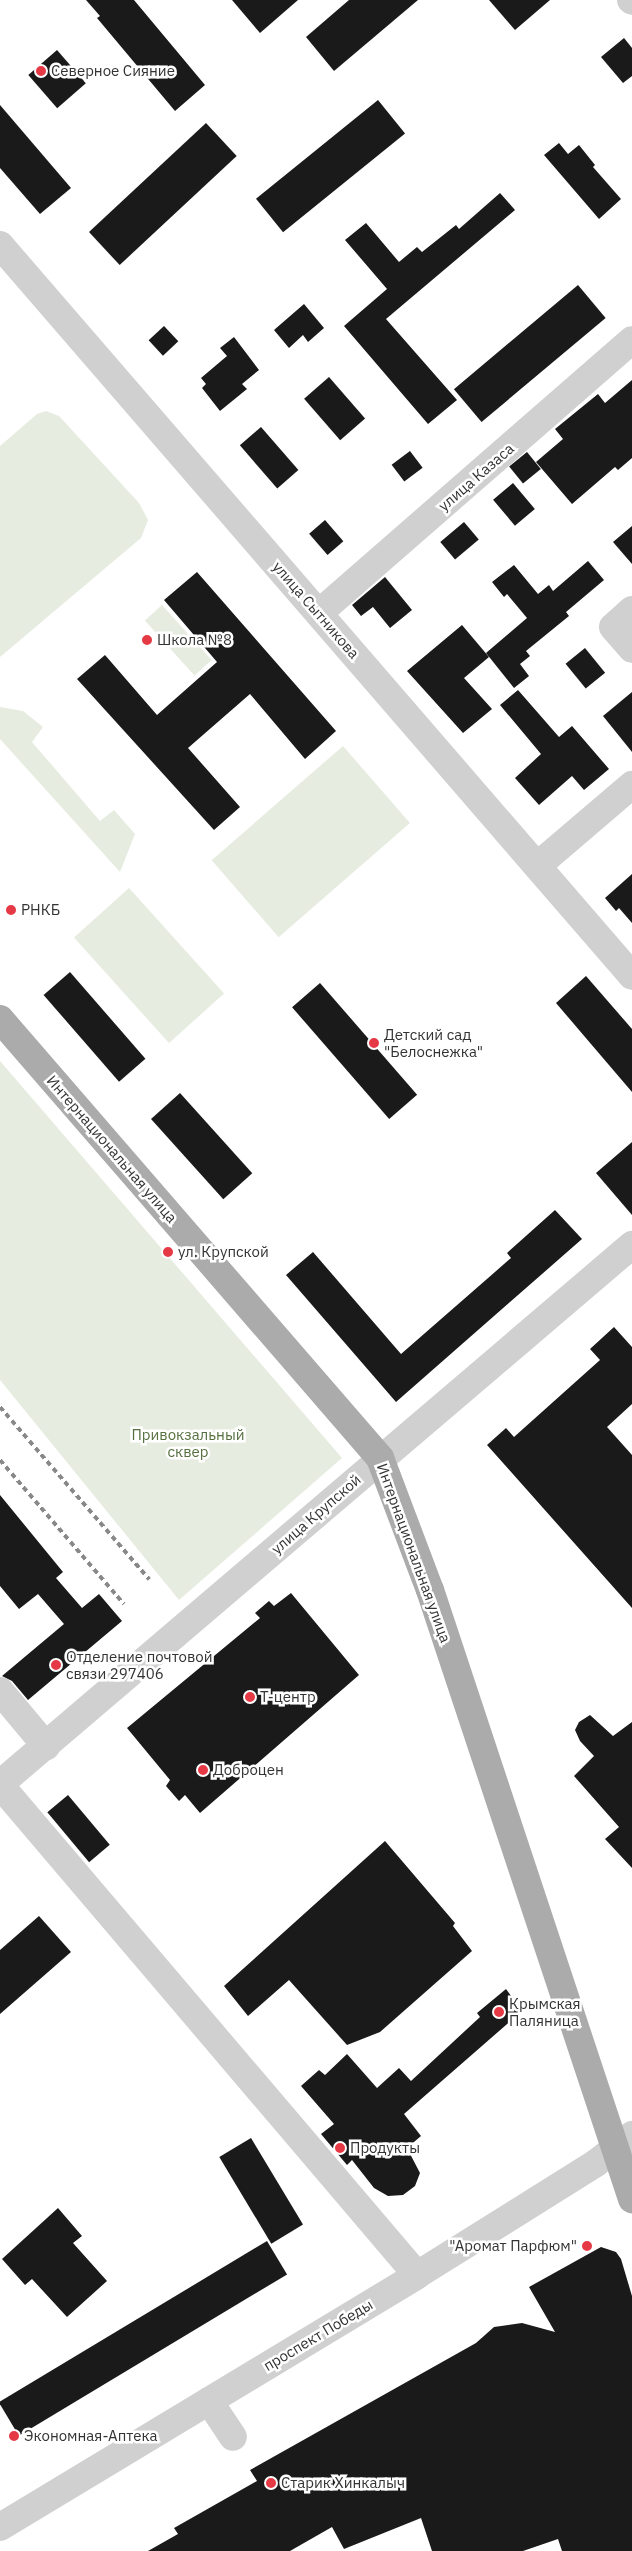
<!DOCTYPE html>
<meta charset="utf-8">
<style>
body{margin:0}
#map{position:relative;width:632px;height:2551px;overflow:hidden;background:#fff;font-family:"IBM Plex Sans",sans-serif}
div>[style]{position:absolute}
.green>*{inset:0;background:#e6ecdf;transform-origin:0 0}
.building>*{inset:0;background:#1a1a1a;transform-origin:0 0}
.minor>*{height:28px;margin:-14px;padding:0 14px;transform-origin:14px;border-radius:14px;background:#d0d0d0}
.major>*{height:28px;margin:-14px;padding:0 14px;transform-origin:14px;border-radius:14px;background:#ababab}
.rail>*{height:4px;margin-top:-2px;transform-origin:0;background:repeating-linear-gradient(90deg,#888 0 5px,transparent 0 9px)}
.dots>*{width:14px;height:14px;translate:-50% -50%;box-sizing:border-box;border:2px solid #fff;border-radius:50%}
span{translate:-50% -50%;white-space:nowrap;text-align:center;line-height:1.15;-webkit-text-stroke:5px #fff;paint-order:stroke}
.poi-label{font-size:15px;color:#333}
.left{translate:0 -50%;text-align:left}
.right{translate:-100% -50%;text-align:right}
.street-label{font-size:15px;color:#333}
.park-label{font-size:15px;color:#56703f}
</style>
<div id="map">
<div class="green">
<i style="clip-path:polygon(46px 411px,59px 416px,139px 503px,148px 520px,141px 538px,0 657px,0 446px,37px 414px)"></i>
<i style="left:162px;top:605px;width:74px;height:23px;rotate:48deg"></i>
<i style="clip-path:polygon(0 707px,23px 711px,43px 727px,32px 742px,100px 821px,114px 810px,135px 834px,120px 872px,0 739px)"></i>
<i style="left:343px;top:746px;width:102px;height:174px;rotate:49deg"></i>
<i style="left:129px;top:888px;width:142px;height:74px;rotate:48deg"></i>
<i style="clip-path:polygon(0 1061px,342px 1458px,179px 1600px,0 1380px)"></i>
</div>
<div class="building">
<i style="clip-path:polygon(86px 0,134px 0,205px 85px,175px 111px,97px 18px,100px 16px)"></i>
<i style="clip-path:polygon(232px 0,298px 0,260px 33px)"></i>
<i style="clip-path:polygon(349px 0,418px 0,334px 71px,306px 37px)"></i>
<i style="clip-path:polygon(489px 0,550px 0,515px 30px)"></i>
<i style="clip-path:polygon(624px 38px,632px 48px,632px 76px,623px 83px,601px 57px)"></i>
<i style="left:57px;top:50px;width:44px;height:38px;rotate:49deg"></i>
<i style="left:378px;top:100px;width:43px;height:157px;rotate:51deg"></i>
<i style="clip-path:polygon(0 105px,71px 188px,40px 214px,0 168px)"></i>
<i style="left:206px;top:123px;width:45px;height:160px;rotate:47deg"></i>
<i style="clip-path:polygon(559px 143px,568px 154px,579px 145px,595px 165px,593px 167px,621px 199px,599px 219px,544px 155px)"></i>
<i style="clip-path:polygon(500px 193px,515px 210px,386px 319px,457px 400px,428px 424px,344px 326px,387px 289px,345px 240px,366px 223px,399px 262px,417px 247px,422px 252px,456px 225px,459px 229px)"></i>
<i style="left:578px;top:285px;width:43px;height:162px;rotate:50deg"></i>
<i style="clip-path:polygon(304px 304px,324px 328px,308px 342px,303px 335px,289px 348px,274px 330px)"></i>
<i style="left:164px;top:326px;width:21px;height:21px;rotate:47deg"></i>
<i style="clip-path:polygon(234px 337px,259px 370px,242px 384px,247px 389px,220px 411px,202px 388px,206px 384px,201px 378px,227px 356px,220px 348px)"></i>
<i style="left:329px;top:377px;width:55px;height:33px;rotate:49deg"></i>
<i style="clip-path:polygon(632px 380px,632px 458px,618px 470px,615px 467px,572px 504px,536px 462px,563px 439px,555px 429px,598px 394px,605px 403px)"></i>
<i style="left:261px;top:427px;width:57px;height:28px;rotate:49deg"></i>
<i style="left:410px;top:451px;width:21px;height:23px;rotate:53deg"></i>
<i style="left:527px;top:452px;width:22px;height:23px;rotate:51deg"></i>
<i style="left:513px;top:483px;width:34px;height:26px;rotate:50deg"></i>
<i style="left:325px;top:520px;width:28px;height:21px;rotate:49deg"></i>
<i style="left:464px;top:522px;width:23px;height:31px;rotate:50deg"></i>
<i style="clip-path:polygon(632px 526px,632px 564px,613px 542px)"></i>
<i style="clip-path:polygon(588px 561px,604px 580px,566px 612px,569px 616px,526px 651px,530px 656px,520px 664px,529px 676px,514px 688px,486px 653px,527px 618px,507px 594px,504px 597px,492px 582px,514px 565px,538px 594px,549px 585px,553px 591px)"></i>
<i style="clip-path:polygon(197px 572px,336px 731px,305px 759px,250px 694px,188px 748px,240px 807px,214px 830px,77px 679px,105px 655px,157px 715px,217px 662px,164px 600px)"></i>
<i style="clip-path:polygon(385px 577px,412px 610px,390px 628px,373px 607px,361px 616px,352px 605px)"></i>
<i style="clip-path:polygon(462px 625px,489px 657px,464px 678px,492px 709px,463px 733px,407px 671px)"></i>
<i style="left:585px;top:648px;width:32px;height:25px;rotate:51deg"></i>
<i style="clip-path:polygon(518px 690px,559px 737px,572px 726px,609px 769px,584px 790px,572px 776px,539px 805px,515px 778px,541px 754px,500px 705px)"></i>
<i style="clip-path:polygon(632px 692px,632px 752px,603px 716px)"></i>
<i style="clip-path:polygon(632px 874px,632px 923px,619px 908px,616px 911px,605px 898px)"></i>
<i style="left:70px;top:972px;width:115px;height:35px;rotate:49deg"></i>
<i style="clip-path:polygon(586px 976px,632px 1029px,632px 1092px,556px 1003px)"></i>
<i style="left:320px;top:983px;width:148px;height:37px;rotate:49deg"></i>
<i style="left:180px;top:1093px;width:108px;height:39px;rotate:48deg"></i>
<i style="clip-path:polygon(632px 1142px,632px 1215px,596px 1173px)"></i>
<i style="clip-path:polygon(555px 1210px,582px 1239px,396px 1402px,286px 1275px,313px 1252px,401px 1354px,511px 1258px,507px 1253px)"></i>
<i style="clip-path:polygon(614px 1327px,632px 1347px,632px 1404px,607px 1427px,632px 1455px,632px 1608px,487px 1445px,506px 1428px,514px 1437px,600px 1360px,590px 1349px)"></i>
<i style="clip-path:polygon(0 1495px,63px 1572px,56px 1578px,82px 1608px,99px 1594px,122px 1621px,28px 1700px,12px 1681px,2px 1676px,64px 1624px,38px 1594px,19px 1609px,0 1586px)"></i>
<i style="clip-path:polygon(291px 1593px,359px 1675px,200px 1813px,185px 1795px,179px 1801px,166px 1786px,170px 1780px,127px 1728px,260px 1618px,255px 1613px,269px 1601px,274px 1606px)"></i>
<i style="clip-path:polygon(590px 1715px,613px 1736px,632px 1722px,632px 1868px,605px 1839px,619px 1827px,574px 1776px,594px 1756px,580px 1741px,575px 1730px,579px 1722px)"></i>
<i style="left:68px;top:1795px;width:65px;height:27px;rotate:50deg"></i>
<i style="clip-path:polygon(385px 1841px,455px 1923px,453px 1926px,472px 1951px,380px 2032px,347px 2045px,289px 1980px,248px 2016px,224px 1986px)"></i>
<i style="clip-path:polygon(39px 1916px,71px 1952px,0 2014px,0 1950px)"></i>
<i style="clip-path:polygon(506px 1989px,522px 2011px,404px 2114px,421px 2136px,407px 2148px,420px 2173px,415px 2186px,403px 2195px,388px 2196px,374px 2188px,352px 2160px,347px 2165px,321px 2134px,334px 2124px,301px 2086px,319px 2070px,325px 2075px,347px 2054px,377px 2088px,399px 2068px,411px 2081px,480px 2017px,477px 2013px)"></i>
<i style="left:251px;top:2138px;width:101px;height:37px;rotate:59deg"></i>
<i style="clip-path:polygon(58px 2208px,82px 2236px,73px 2243px,107px 2281px,67px 2317px,32px 2279px,25px 2285px,2px 2259px)"></i>
<i style="left:267px;top:2241px;width:39px;height:313px;rotate:59deg"></i>
<i style="clip-path:polygon(601px 2247px,616px 2252px,621px 2259px,632px 2296px,632px 2551px,562px 2551px,558px 2539px,523px 2551px,432px 2551px,421px 2518px,344px 2549px,332px 2527px,290px 2551px,148px 2551px,178px 2534px,174px 2528px,257px 2481px,250px 2470px,476px 2343px,494px 2327px,522px 2323px,555px 2332px,529px 2287px)"></i>
</div>
<div class="minor">
<i style="left:631px;top:0;width:1px;rotate:45deg"></i>
<i style="left:0;top:245px;width:966px;rotate:49.15deg"></i>
<i style="left:632px;top:610px;width:25px;rotate:138deg"></i>
<i style="left:613px;top:627px;width:29px;rotate:49deg"></i>
<i style="left:319px;top:613px;width:415px;rotate:-41.1deg"></i>
<i style="left:537px;top:866px;width:125px;rotate:-40.5deg"></i>
<i style="left:0;top:1691px;width:72px;rotate:50.1deg"></i>
<i style="left:0;top:1784px;width:831px;rotate:-40.46deg"></i>
<i style="left:0;top:1785px;width:643px;rotate:49.6deg"></i>
<i style="left:209px;top:2401px;width:43px;rotate:56.3deg"></i>
<i style="left:0;top:2527px;width:487px;rotate:-31.1deg"></i>
<i style="left:417px;top:2275px;width:211px;rotate:-32deg"></i>
<i style="left:596px;top:2163px;width:46px;rotate:-37.9deg"></i>
</div>
<div class="major">
<i style="left:0;top:1019px;width:581px;rotate:49.12deg"></i>
<i style="left:380px;top:1458px;width:141px;rotate:69.3deg"></i>
<i style="left:430px;top:1590px;width:642px;rotate:71.65deg"></i>
</div>
<div class="rail">
<i style="left:0;top:1407px;width:228px;rotate:49.1deg"></i>
<i style="left:0;top:1460px;width:190px;rotate:49.3deg"></i>
</div>
<div class="dots">
<i style="left:41px;top:71px;background:#e63946"></i>
<i style="left:147px;top:640px;background:#e63946"></i>
<i style="left:11px;top:910px;background:#e63946"></i>
<i style="left:374px;top:1043px;background:#e63946"></i>
<i style="left:168px;top:1252px;background:#e63946"></i>
<i style="left:56px;top:1665px;background:#e63946"></i>
<i style="left:250px;top:1697px;background:#e63946"></i>
<i style="left:203px;top:1770px;background:#e63946"></i>
<i style="left:499px;top:2012px;background:#e63946"></i>
<i style="left:340px;top:2148px;background:#e63946"></i>
<i style="left:587px;top:2246px;background:#e63946"></i>
<i style="left:14px;top:2436px;background:#e63946"></i>
<i style="left:271px;top:2483px;background:#e63946"></i>
</div>
<div class="poi-label">
<span class="left" style="left:51px;top:71px">Северное Сияние</span>
<span class="left" style="left:157px;top:640px">Школа №8</span>
<span class="left" style="left:21px;top:910px">РНКБ</span>
<span class="left" style="left:384px;top:1043px">Детский сад<br>"Белоснежка"</span>
<span class="left" style="left:178px;top:1252px">ул. Крупской</span>
<span class="left" style="left:66px;top:1665px">Отделение почтовой<br>связи 297406</span>
<span class="left" style="left:260px;top:1697px">Т-центр</span>
<span class="left" style="left:213px;top:1770px">Доброцен</span>
<span class="left" style="left:509px;top:2012px">Крымская<br>Паляница</span>
<span class="left" style="left:350px;top:2148px">Продукты</span>
<span class="right" style="left:577px;top:2246px">"Аромат Парфюм"</span>
<span class="left" style="left:24px;top:2436px">Экономная-Аптека</span>
<span class="left" style="left:281px;top:2483px">Старик Хинкалыч</span>
</div>
<div class="street-label">
<span style="left:476px;top:477px;rotate:-41deg">улица Казаса</span>
<span style="left:316px;top:610px;rotate:49deg">улица Сытникова</span>
<span style="left:112px;top:1149px;rotate:49deg">Интернациональная улица</span>
<span style="left:316px;top:1514px;rotate:-41deg">улица Крупской</span>
<span style="left:414px;top:1553px;rotate:70deg">Интернациональная улица</span>
<span style="left:318px;top:2335px;rotate:-31deg">проспект Победы</span>
</div>
<div class="park-label">
<span style="left:188px;top:1443px">Привокзальный<br>сквер</span>
</div>
</div>
